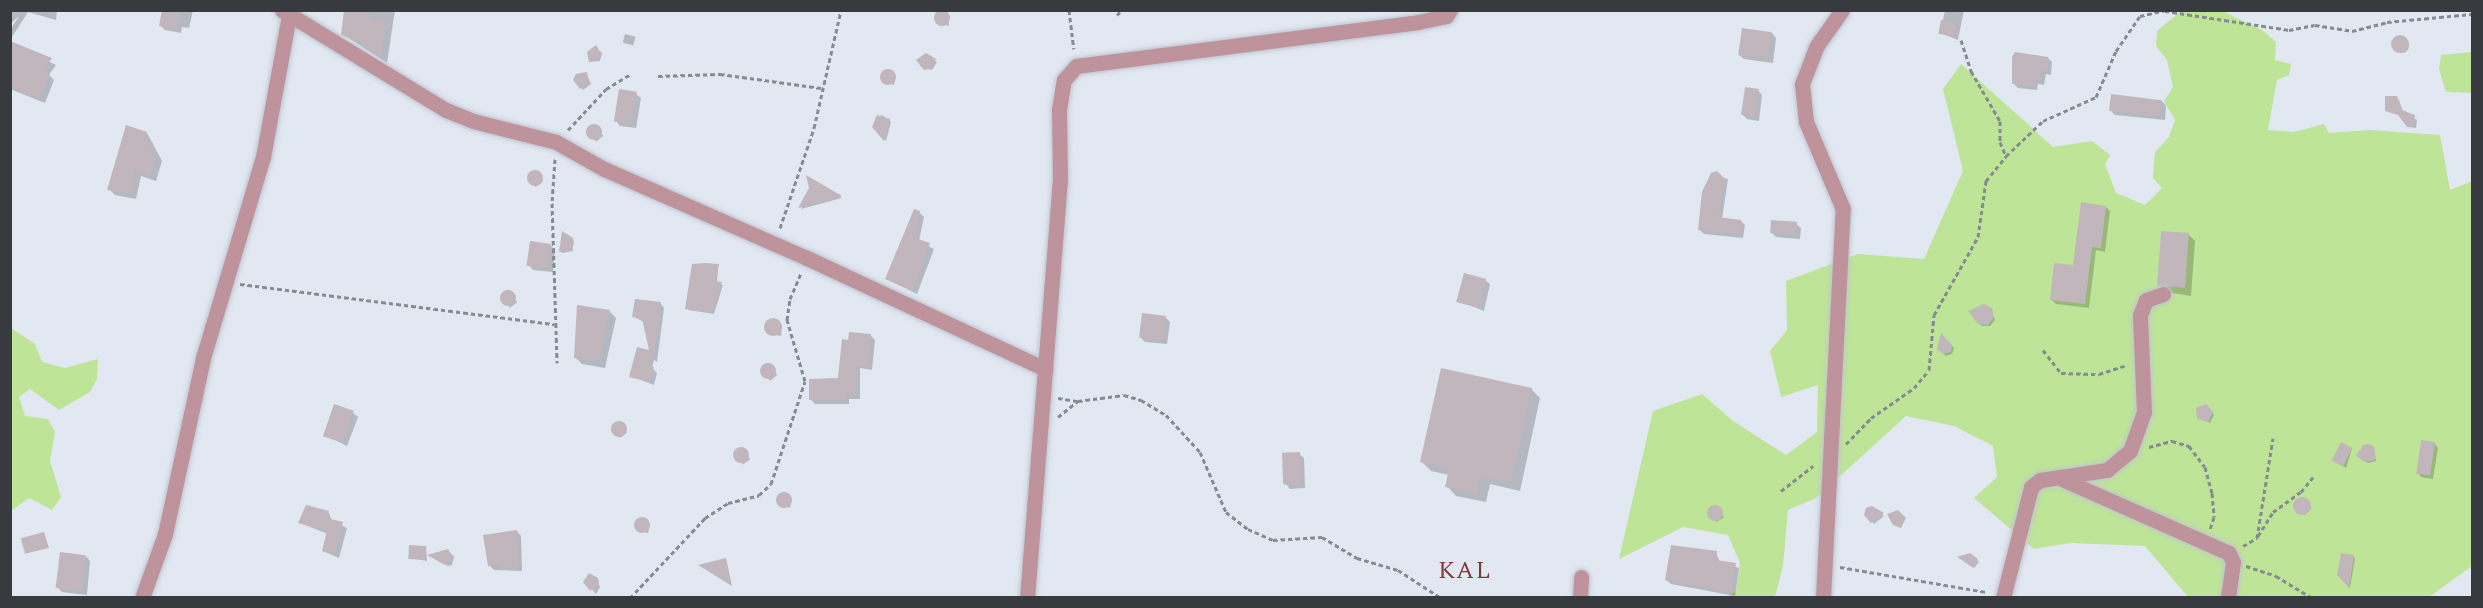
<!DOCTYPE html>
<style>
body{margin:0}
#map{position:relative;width:2483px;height:608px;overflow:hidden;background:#e1e8f2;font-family:Spectral,serif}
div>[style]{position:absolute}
.green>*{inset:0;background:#bee597}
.shadow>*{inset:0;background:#0003;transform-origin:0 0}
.round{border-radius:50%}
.building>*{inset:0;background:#c1b6bc;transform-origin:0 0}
.path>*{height:3px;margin-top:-1.5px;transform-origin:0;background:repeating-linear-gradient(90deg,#868b91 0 4.5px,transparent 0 7.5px)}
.roads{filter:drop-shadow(0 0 2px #bfc5ce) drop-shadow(0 0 2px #bfc5ce)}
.minor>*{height:15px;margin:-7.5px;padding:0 7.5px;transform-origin:7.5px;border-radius:7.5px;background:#be939c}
span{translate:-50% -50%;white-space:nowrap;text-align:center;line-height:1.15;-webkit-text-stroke:6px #e1e8f2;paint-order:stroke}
.quarter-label{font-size:24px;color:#803839;letter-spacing:1.5px}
.frame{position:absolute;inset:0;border:12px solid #373a3e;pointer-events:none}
</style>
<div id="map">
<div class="green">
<i style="clip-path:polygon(2181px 11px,2222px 11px,2262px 30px,2276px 42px,2275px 60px,2291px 64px,2289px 75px,2277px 80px,2268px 130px,2294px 132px,2324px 124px,2329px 133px,2370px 130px,2440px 135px,2450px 190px,2472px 181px,2472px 566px,2429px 597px,2188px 597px,2145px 546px,2070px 543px,2034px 549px,1974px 498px,1997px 477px,1993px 446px,1954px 426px,1906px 416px,1816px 498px,1788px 510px,1783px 566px,1775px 597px,1727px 597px,1736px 591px,1740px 563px,1728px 535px,1683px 527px,1619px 559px,1653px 411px,1702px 394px,1733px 421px,1786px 455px,1817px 432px,1818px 385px,1781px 397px,1770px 351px,1787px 330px,1786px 281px,1858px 254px,1924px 259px,1963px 171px,1943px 89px,1961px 64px,2053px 147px,2092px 141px,2110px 155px,2105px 164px,2116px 193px,2145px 205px,2162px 188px,2153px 178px,2155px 152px,2169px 137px,2175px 120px,2164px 101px,2173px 87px,2167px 60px,2156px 46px,2157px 31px)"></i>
<i style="clip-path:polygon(2472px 52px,2472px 93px,2446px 92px,2439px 69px,2441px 55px)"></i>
<i style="clip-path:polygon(11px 328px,35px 344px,42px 362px,65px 368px,98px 359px,97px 379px,90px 392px,59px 410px,30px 389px,19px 397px,25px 416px,48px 419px,55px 432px,50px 461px,61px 497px,52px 510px,29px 498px,11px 511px)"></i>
</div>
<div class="shadow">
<i style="clip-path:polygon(17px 10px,57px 10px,56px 20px,28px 12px,10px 40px,10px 30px,19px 16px,10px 24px,10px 12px)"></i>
<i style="clip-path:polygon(163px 10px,193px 10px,189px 28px,182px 27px,181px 33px,165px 30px,160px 25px)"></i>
<i style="clip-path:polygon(351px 10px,395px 10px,387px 63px,347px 37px)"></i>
<i style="clip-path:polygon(1945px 10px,1964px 10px,1958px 40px,1940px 33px)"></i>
<i style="clip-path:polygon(937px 14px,948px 16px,949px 26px,937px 22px)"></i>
<i style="clip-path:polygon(1772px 33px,1776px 38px,1773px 63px,1744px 59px,1739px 55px)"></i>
<i style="left:625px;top:34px;width:11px;height:9px;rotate:15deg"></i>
<i class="round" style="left:2395px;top:39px;width:14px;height:14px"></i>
<i style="clip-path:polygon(10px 43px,56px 65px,49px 75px,54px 80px,45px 103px,10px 89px)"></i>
<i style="clip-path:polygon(591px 49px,602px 52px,600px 61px,590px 62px)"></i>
<i style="clip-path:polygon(926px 55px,937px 62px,932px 70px,920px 66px,921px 56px)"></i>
<i style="clip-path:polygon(2048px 58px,2052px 62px,2051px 75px,2046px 74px,2044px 85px,2038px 84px,2037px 90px,2018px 88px,2013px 83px)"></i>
<i style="clip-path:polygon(884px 72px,896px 76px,894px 85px,883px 81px)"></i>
<i style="clip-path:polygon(586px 73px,591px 84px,583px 90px,575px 80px)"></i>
<i style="clip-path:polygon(1758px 90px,1762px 95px,1759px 121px,1747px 119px,1743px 115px)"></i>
<i style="clip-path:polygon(636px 94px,641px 98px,636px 128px,620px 126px,616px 121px)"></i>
<i style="clip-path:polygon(2387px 97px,2399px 100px,2403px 112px,2417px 120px,2416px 128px,2408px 127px,2401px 116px,2385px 108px)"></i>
<i style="clip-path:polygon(2162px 101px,2166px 106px,2165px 120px,2115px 115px,2111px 111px)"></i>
<i style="clip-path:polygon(882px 115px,891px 122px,886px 141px,874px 127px,875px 119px)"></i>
<i style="left:595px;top:126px;width:13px;height:9px;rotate:51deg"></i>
<i style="clip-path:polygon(147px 133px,162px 161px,156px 181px,141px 176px,136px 199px,115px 195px,109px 189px)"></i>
<i style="left:536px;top:172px;width:12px;height:9px;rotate:55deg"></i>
<i style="clip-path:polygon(1712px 175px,1728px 179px,1722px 219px,1741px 221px,1745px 225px,1743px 238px,1704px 234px,1700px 230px)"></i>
<i style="clip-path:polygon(808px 179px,842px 198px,801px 209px,811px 188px)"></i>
<i style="clip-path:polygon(2106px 207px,2110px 211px,2105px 252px,2096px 250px,2089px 308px,2056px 304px,2051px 299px,2074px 267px)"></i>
<i style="clip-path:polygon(919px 212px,924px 217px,919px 241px,934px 249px,917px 294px,887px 279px)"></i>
<i style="clip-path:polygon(1796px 224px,1801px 228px,1800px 239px,1776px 237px,1772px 233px)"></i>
<i style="clip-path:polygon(2188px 234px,2195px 241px,2191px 296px,2166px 292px,2159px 285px)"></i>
<i style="clip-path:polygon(572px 239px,573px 251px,562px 253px,560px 251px)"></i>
<i style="clip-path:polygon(550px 245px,555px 250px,553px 272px,533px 270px,529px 265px)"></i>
<i style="clip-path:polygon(718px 266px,717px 283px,723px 285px,714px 314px,688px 310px)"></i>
<i style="clip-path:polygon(1485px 280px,1490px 284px,1484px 311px,1459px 301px)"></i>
<i style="left:509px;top:292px;width:13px;height:9px;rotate:51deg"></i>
<i style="clip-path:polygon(660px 303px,664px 308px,657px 362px,654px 360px,652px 368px,657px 373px,654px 385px,631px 376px,652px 352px,644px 322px,634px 317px)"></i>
<i style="clip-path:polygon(1991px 310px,1995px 320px,1990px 326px,1982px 326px,1979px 323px)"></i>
<i style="clip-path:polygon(609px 311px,616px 318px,605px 368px,582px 364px,575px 357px)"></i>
<i style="clip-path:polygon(1165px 317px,1170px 322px,1167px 344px,1145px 342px,1141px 338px)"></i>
<i style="clip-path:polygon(768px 321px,782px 325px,781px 336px,766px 333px)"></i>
<i style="clip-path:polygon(870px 335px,875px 340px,872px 370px,860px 368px,860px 399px,849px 399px,849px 404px,815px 404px,811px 400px,840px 380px)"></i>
<i style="clip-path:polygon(1943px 336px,1954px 348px,1952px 354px,1946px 356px,1938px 348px)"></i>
<i style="left:769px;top:365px;width:13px;height:9px;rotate:51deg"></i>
<i style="clip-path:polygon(1531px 389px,1540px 398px,1520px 491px,1490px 484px,1486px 502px,1456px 496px,1447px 486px,1449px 475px,1431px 471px,1422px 462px)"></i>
<i style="clip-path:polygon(2208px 407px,2214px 415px,2210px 423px,2198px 418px)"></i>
<i style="clip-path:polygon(353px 413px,358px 417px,347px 446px,325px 435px)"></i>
<i style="left:620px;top:423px;width:12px;height:9px;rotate:55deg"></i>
<i style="clip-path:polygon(2434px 443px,2438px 448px,2433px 479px,2421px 477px,2417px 472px)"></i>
<i style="left:742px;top:448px;width:14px;height:9px;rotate:54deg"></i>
<i style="clip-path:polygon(2352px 449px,2346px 468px,2335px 462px)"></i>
<i style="clip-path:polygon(2374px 449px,2376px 461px,2368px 463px,2360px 458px)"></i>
<i style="clip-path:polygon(1299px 454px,1304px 458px,1305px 488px,1290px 489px,1286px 484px)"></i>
<i style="clip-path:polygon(780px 495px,792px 498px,790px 508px,778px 504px)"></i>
<i style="left:2302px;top:499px;width:13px;height:10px;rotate:42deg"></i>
<i style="clip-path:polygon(307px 507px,329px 513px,332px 521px,347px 528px,339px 558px,323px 551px,328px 534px,300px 523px)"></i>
<i style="left:1718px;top:507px;width:12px;height:9px;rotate:59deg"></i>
<i style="clip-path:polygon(1872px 507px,1884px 516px,1874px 524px,1866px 514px)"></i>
<i style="clip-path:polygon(638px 520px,650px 524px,648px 533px,637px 530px)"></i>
<i style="clip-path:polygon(517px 531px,521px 536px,522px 571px,494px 570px,489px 565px)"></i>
<i style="clip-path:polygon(44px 533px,49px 548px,27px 553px,25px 552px)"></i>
<i style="clip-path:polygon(426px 547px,427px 561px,410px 558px)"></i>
<i style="clip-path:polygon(448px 551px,454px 556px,452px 565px,448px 566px,430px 555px)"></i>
<i style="clip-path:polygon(1716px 553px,1720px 562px,1739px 568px,1735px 596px,1671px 584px,1666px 580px)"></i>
<i style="clip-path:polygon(1970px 554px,1979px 562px,1974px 568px,1960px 558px)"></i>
<i style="clip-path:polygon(86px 556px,90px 561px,87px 595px,62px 592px,58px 588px)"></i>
<i style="clip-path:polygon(2353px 556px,2355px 558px,2350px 588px,2339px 575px)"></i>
<i style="clip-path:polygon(597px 579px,600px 587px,596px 594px,585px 582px)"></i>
</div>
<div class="building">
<i style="clip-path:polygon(162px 10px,181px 10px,177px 30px,159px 26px)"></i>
<i style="clip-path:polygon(344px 10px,370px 10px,369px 18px,386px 21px,381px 58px,365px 49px,366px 44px,341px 35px)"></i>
<i class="round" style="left:934px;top:10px;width:16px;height:16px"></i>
<i style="left:1941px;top:20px;width:16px;height:14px;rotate:11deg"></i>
<i style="left:1742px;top:28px;width:30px;height:27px;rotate:8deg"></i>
<i class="round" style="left:2391px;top:35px;width:18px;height:18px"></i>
<i style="clip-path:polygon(10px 41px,52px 58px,43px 70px,50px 74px,39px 99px,10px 87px)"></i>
<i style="clip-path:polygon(596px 45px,602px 55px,589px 62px,587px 52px)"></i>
<i style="clip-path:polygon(2015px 52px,2048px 57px,2047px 71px,2041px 70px,2040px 81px,2034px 80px,2033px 86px,2012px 84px,2012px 57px)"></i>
<i style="clip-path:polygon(926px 53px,936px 59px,930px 69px,924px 70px,916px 60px)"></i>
<i class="round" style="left:880px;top:69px;width:16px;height:16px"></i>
<i style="clip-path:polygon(587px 72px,589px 82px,580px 89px,573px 80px,576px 74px)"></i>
<i style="left:1745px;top:87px;width:14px;height:28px;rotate:8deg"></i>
<i style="left:619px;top:89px;width:18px;height:33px;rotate:9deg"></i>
<i style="left:2111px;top:94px;width:51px;height:17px;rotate:7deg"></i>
<i style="clip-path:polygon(2385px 96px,2397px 96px,2402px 110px,2415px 115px,2414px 126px,2407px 127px,2398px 115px,2385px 111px)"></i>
<i style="clip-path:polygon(877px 115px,890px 119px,884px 141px,872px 127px)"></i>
<i class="round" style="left:586px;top:124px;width:16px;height:16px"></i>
<i style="clip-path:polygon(126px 125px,147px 132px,145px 140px,153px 143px,150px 152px,156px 154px,150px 176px,135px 171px,130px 194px,107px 190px)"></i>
<i class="round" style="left:527px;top:170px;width:16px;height:16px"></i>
<i style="clip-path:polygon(1717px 171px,1726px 180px,1718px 217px,1741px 220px,1740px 234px,1698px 230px,1702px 192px,1711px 173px)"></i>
<i style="clip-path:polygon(806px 175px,842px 196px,798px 208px,809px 188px)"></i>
<i style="clip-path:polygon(2081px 202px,2106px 206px,2101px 248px,2092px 247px,2085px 304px,2050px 300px,2054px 263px,2073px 265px)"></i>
<i style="clip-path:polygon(914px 209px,920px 211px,915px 238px,930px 243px,912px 291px,885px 279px)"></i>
<i style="left:1771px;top:220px;width:26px;height:13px;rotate:4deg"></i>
<i style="clip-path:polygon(562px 231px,573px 238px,574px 244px,571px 249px,559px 252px)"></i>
<i style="left:2161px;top:231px;width:28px;height:55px;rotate:4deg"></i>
<i style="left:530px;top:241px;width:21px;height:25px;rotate:8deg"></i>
<i style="clip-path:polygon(705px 263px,719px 264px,716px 281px,722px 282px,712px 313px,685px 309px,692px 264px)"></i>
<i style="left:1464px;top:273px;width:23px;height:30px;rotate:15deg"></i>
<i class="round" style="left:500px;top:290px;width:16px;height:16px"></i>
<i style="clip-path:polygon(635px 299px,661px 302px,653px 360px,651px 355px,648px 366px,654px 367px,650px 382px,629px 377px,637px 347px,649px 350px,642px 318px,632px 317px)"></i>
<i style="clip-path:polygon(1984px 304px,1992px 308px,1994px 317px,1988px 325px,1978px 324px,1968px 311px)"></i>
<i style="clip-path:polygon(577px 305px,610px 310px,598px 362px,574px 358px)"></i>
<i style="left:1142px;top:313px;width:24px;height:25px;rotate:7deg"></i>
<i class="round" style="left:764px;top:318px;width:18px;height:18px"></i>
<i style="clip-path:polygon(849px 332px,871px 334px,868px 366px,856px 365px,856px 395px,846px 395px,846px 400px,809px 400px,809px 379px,838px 378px,842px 339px,848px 340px)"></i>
<i style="clip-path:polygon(1941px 333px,1952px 345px,1951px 352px,1943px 354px,1937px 349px)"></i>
<i class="round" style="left:760px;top:363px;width:16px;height:16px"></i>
<i style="clip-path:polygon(1441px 368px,1532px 388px,1511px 483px,1481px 476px,1477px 494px,1445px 487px,1449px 469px,1420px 462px)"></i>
<i style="left:334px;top:404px;width:21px;height:34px;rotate:19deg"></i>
<i style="clip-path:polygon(2206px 404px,2213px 412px,2208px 422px,2197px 419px,2196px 408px)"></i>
<i class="round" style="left:611px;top:421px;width:16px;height:16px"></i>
<i style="left:2421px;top:440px;width:14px;height:34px;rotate:8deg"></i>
<i style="left:2341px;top:442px;width:13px;height:21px;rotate:27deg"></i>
<i style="clip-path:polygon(2369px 444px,2374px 447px,2375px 460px,2365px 462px,2356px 456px,2363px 445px)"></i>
<i class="round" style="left:733px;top:447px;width:16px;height:16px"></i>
<i style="left:1300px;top:452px;width:32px;height:18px;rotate:88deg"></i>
<i class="round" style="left:776px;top:492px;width:16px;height:16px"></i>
<i class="round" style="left:2293px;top:497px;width:18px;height:18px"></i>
<i style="clip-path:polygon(306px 505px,329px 511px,327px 518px,343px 522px,335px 555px,322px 551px,327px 531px,298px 523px)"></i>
<i class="round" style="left:1707px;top:505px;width:16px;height:16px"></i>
<i style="clip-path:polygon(1872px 506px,1884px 513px,1871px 523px,1864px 515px,1866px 508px)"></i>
<i style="clip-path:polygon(1898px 510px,1906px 518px,1901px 528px,1893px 525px,1887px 514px)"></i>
<i class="round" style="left:634px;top:517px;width:16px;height:16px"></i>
<i style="clip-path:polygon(517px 530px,518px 567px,501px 570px,500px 564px,488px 566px,483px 535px)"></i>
<i style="left:44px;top:532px;width:16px;height:24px;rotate:75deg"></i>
<i style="left:409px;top:545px;width:17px;height:14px;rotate:3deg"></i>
<i style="clip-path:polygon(1671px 545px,1717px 551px,1716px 560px,1736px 563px,1731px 593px,1665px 580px)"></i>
<i style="clip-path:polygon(448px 549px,454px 559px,445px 565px,427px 555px)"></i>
<i style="left:60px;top:552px;width:26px;height:36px;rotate:7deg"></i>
<i style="clip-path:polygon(1970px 553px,1978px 559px,1972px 567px,1957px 557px)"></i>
<i style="clip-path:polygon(2341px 553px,2354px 555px,2349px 588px,2337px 575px)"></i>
<i style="clip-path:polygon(726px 558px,732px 586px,698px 565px)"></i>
<i style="clip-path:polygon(589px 573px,598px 578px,599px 584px,590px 591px,583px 582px)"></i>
</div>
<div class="path">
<i style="left:1069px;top:10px;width:39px;rotate:83deg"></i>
<i style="left:2165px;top:11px;width:125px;rotate:8.7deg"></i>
<i style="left:2289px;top:30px;width:26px;rotate:-11deg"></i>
<i style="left:2315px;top:25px;width:37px;rotate:9deg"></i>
<i style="left:2352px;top:31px;width:36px;rotate:-14deg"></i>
<i style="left:2387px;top:22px;width:85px;rotate:-5.4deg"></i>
<i style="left:1117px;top:15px;width:7px;rotate:-45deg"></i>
<i style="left:1961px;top:40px;width:33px;rotate:72deg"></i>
<i style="left:1971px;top:71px;width:58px;rotate:59.9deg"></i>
<i style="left:2000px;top:121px;width:21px;rotate:90deg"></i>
<i style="left:2000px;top:142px;width:15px;rotate:67deg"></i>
<i style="left:658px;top:76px;width:62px;rotate:-1.8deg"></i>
<i style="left:720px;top:74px;width:102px;rotate:7.9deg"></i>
<i style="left:568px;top:130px;width:56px;rotate:-47.2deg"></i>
<i style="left:606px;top:89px;width:29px;rotate:-31deg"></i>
<i style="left:555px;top:159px;width:44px;rotate:93.9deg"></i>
<i style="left:552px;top:203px;width:160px;rotate:88.2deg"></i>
<i style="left:780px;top:228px;width:106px;rotate:-71.2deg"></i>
<i style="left:814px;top:128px;width:121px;rotate:-77.1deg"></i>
<i style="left:240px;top:284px;width:317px;rotate:7.3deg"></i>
<i style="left:2043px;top:350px;width:29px;rotate:52deg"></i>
<i style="left:2061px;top:373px;width:38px;rotate:2deg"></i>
<i style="left:2099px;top:374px;width:28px;rotate:-18deg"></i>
<i style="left:1058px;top:398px;width:20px;rotate:9deg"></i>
<i style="left:1078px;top:401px;width:46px;rotate:-7.4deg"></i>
<i style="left:1124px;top:395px;width:18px;rotate:16deg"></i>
<i style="left:1141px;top:400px;width:29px;rotate:31deg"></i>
<i style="left:1166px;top:415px;width:50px;rotate:47.4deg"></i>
<i style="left:1200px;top:452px;width:65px;rotate:66.6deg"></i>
<i style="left:1226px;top:512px;width:28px;rotate:38deg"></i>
<i style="left:1248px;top:529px;width:27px;rotate:24deg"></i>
<i style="left:1273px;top:540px;width:49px;rotate:-3.5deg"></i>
<i style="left:1322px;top:537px;width:41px;rotate:31deg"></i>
<i style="left:1357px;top:558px;width:43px;rotate:16.3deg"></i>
<i style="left:1398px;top:570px;width:51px;rotate:33.1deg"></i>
<i style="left:1058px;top:417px;width:26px;rotate:-39deg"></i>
<i style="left:1846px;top:444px;width:36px;rotate:-46deg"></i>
<i style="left:1871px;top:418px;width:52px;rotate:-34.9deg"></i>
<i style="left:1914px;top:388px;width:23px;rotate:-50deg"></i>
<i style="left:1929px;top:370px;width:55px;rotate:-84.8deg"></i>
<i style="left:1934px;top:315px;width:90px;rotate:-60.6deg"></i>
<i style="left:1978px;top:237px;width:57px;rotate:-81.9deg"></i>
<i style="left:1986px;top:181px;width:32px;rotate:-51deg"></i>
<i style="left:2006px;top:156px;width:51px;rotate:-43.4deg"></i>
<i style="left:2043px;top:121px;width:58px;rotate:-24.4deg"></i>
<i style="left:2096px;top:97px;width:50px;rotate:-66.5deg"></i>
<i style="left:2116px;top:51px;width:42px;rotate:-55.6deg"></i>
<i style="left:2140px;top:16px;width:26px;rotate:-13deg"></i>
<i style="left:2149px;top:447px;width:24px;rotate:-15deg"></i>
<i style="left:2172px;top:441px;width:18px;rotate:16deg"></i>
<i style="left:2189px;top:446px;width:26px;rotate:53deg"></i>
<i style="left:2205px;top:467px;width:27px;rotate:75deg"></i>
<i style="left:2212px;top:493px;width:24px;rotate:85deg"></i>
<i style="left:2214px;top:517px;width:13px;rotate:108deg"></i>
<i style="left:1781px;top:491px;width:41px;rotate:-38deg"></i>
<i style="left:2258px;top:536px;width:28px;rotate:-58deg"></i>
<i style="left:2273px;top:512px;width:34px;rotate:-36deg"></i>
<i style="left:2301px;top:492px;width:21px;rotate:-51deg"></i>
<i style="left:2243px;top:546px;width:16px;rotate:-30deg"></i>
<i style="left:2257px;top:538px;width:101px;rotate:-80.9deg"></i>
<i style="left:2246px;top:566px;width:32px;rotate:18deg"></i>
<i style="left:2276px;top:576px;width:42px;rotate:31.4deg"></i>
<i style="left:1840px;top:567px;width:149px;rotate:9.7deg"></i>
<i style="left:630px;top:598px;width:110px;rotate:-46.8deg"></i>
<i style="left:705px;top:518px;width:27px;rotate:-33deg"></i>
<i style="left:728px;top:503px;width:32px;rotate:-14deg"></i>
<i style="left:759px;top:495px;width:16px;rotate:-43deg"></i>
<i style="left:771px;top:484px;width:108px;rotate:-71.7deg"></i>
<i style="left:805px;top:381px;width:64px;rotate:-106.4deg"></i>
<i style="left:787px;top:320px;width:21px;rotate:-82deg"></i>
<i style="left:790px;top:299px;width:28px;rotate:-67deg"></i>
</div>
<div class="roads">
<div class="minor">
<i style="left:282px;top:10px;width:192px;rotate:31.4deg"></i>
<i style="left:446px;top:110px;width:29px;rotate:22deg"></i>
<i style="left:473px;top:121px;width:86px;rotate:14.2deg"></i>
<i style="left:556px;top:142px;width:55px;rotate:29.4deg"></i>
<i style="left:604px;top:169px;width:222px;rotate:23.7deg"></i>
<i style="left:807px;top:258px;width:263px;rotate:25deg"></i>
<i style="left:2064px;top:480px;width:180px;rotate:23.9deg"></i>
<i style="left:2229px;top:553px;width:10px;rotate:66deg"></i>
<i style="left:2233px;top:562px;width:36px;rotate:98deg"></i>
<i style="left:142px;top:598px;width:68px;rotate:-70.2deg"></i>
<i style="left:165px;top:534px;width:180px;rotate:-77.8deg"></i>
<i style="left:203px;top:358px;width:210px;rotate:-73.4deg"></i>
<i style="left:263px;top:157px;width:149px;rotate:-79.6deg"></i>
<i style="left:1027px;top:598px;width:418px;rotate:-85.5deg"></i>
<i style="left:1060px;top:181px;width:71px;rotate:-90.8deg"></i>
<i style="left:1059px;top:110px;width:30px;rotate:-81deg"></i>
<i style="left:1064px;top:80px;width:18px;rotate:-49deg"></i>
<i style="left:1076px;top:66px;width:345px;rotate:-7.3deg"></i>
<i style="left:1418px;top:22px;width:29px;rotate:-12deg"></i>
<i style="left:1446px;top:16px;width:7px;rotate:-56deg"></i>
<i style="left:1580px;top:598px;width:21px;rotate:-87deg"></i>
<i style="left:1823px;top:598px;width:390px;rotate:-87.1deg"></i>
<i style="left:1843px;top:209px;width:95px;rotate:-113deg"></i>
<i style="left:1806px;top:122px;width:38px;rotate:-96deg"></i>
<i style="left:1802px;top:84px;width:40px;rotate:-69deg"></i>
<i style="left:1816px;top:47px;width:45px;rotate:-54.9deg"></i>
<i style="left:2003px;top:598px;width:114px;rotate:-75.8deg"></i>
<i style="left:2031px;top:487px;width:11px;rotate:-38deg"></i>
<i style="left:2040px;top:480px;width:68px;rotate:-8.5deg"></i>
<i style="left:2107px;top:470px;width:30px;rotate:-40deg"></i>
<i style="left:2130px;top:451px;width:41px;rotate:-70.3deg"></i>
<i style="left:2144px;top:412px;width:97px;rotate:-92.4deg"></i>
<i style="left:2140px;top:315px;width:16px;rotate:-68deg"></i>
<i style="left:2146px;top:300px;width:18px;rotate:-19deg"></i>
</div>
</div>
<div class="quarter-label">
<span style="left:1465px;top:572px">KAL</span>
</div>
<div class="frame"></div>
</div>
